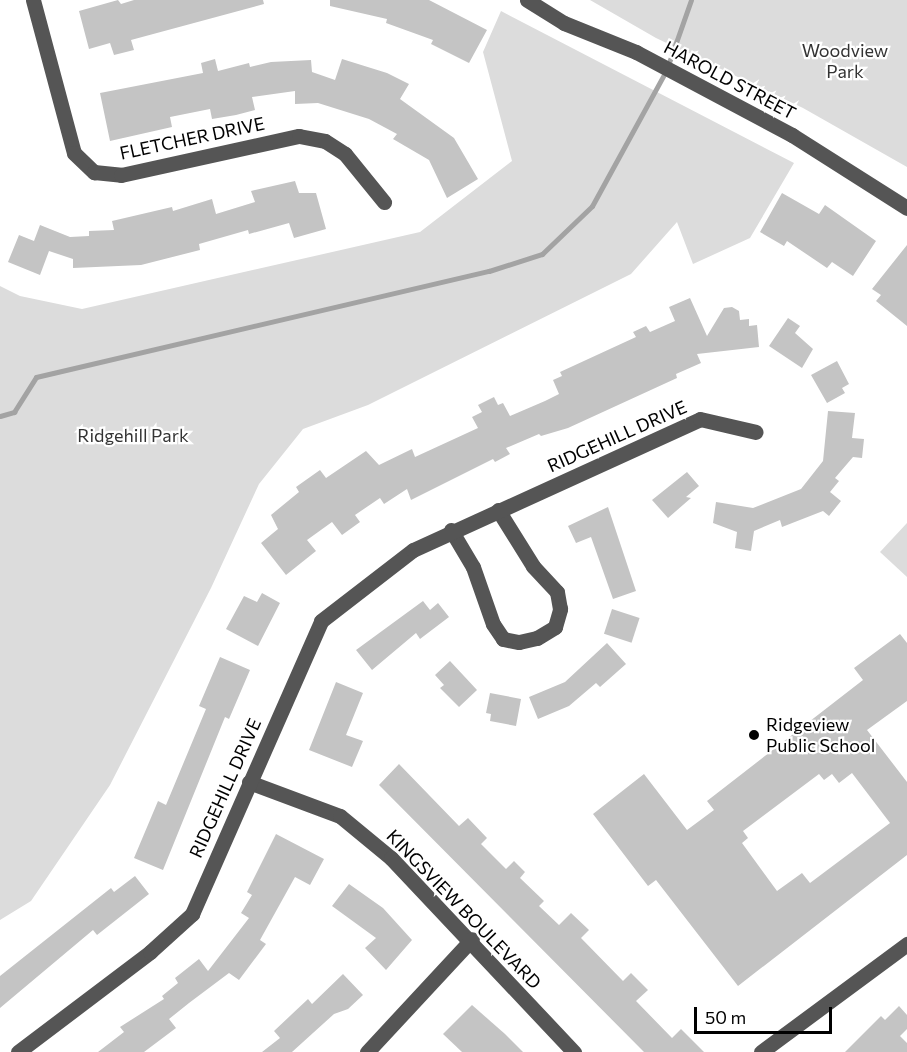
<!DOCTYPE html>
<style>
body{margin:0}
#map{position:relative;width:907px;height:1052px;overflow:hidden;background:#fff;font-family:Commissioner,sans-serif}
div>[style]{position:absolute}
.green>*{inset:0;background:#dcdcdc}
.stream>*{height:5px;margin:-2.5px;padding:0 2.5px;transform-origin:2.5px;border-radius:2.5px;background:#a3a3a3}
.building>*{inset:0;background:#c4c4c4;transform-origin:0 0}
.minor>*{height:15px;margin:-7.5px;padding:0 7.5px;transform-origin:7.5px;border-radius:7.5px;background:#555}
.dots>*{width:16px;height:16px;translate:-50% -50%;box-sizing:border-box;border:3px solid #fff;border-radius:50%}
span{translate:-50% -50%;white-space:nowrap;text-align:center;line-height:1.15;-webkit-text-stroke:4.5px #fff;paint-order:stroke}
.park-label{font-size:18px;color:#333}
.street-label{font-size:18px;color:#000}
.poi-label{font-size:18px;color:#000}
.left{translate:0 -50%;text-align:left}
.scale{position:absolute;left:694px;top:1007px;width:138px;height:27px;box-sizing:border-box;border:3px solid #000;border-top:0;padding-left:8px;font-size:18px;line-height:21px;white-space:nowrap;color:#000;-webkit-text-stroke:4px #fff;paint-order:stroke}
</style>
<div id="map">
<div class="green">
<i style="clip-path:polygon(590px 0,907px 0,907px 167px,803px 108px,656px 38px)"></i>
<i style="clip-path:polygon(501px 11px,794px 163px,750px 238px,693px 264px,677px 222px,631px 274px,368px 405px,303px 429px,259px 484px,211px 588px,110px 785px,31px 901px,0 920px,0 286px,20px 296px,82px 309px,420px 232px,512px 161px,483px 52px)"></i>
<i style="clip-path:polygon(907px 523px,907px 577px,880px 552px)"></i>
</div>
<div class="stream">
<i style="left:0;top:416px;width:15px;rotate:-16deg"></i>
<i style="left:14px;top:412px;width:41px;rotate:-57.8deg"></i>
<i style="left:36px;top:377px;width:465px;rotate:-13.2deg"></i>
<i style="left:489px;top:271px;width:56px;rotate:-17.8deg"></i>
<i style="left:542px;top:254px;width:69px;rotate:-43.8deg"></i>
<i style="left:592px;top:206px;width:154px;rotate:-61.3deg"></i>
<i style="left:666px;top:71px;width:75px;rotate:-70.6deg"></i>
</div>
<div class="building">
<i style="clip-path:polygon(118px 0,121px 4px,134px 0,263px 0,264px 4px,131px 40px,134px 50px,114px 55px,110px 43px,89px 49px,79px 11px)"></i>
<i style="clip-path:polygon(330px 0,429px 0,487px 30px,469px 63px,431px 44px,433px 40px,386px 23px,387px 19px,330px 6px)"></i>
<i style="clip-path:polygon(215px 59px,218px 71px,249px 63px,250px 67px,271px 62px,311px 60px,312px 72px,335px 80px,342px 59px,387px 73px,409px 84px,400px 99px,454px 138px,478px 179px,447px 198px,429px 160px,393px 139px,397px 134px,369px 119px,318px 103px,295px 104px,295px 91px,252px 97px,255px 110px,236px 115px,212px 119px,210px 109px,170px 117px,172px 127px,110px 141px,100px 93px,203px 73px,201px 63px)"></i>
<i style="clip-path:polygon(295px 181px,299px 193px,316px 193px,326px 229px,294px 238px,289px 223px,249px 234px,248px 230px,199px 244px,200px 250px,141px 265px,73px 268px,73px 259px,49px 251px,40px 275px,8px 262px,19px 235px,34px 241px,40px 225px,70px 237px,89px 236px,89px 231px,114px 230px,112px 221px,172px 207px,173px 211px,212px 199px,216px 214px,255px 202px,251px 191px)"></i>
<i style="clip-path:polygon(782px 193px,819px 214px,825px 205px,876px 241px,853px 276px,832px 262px,827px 268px,787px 241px,784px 246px,760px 232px)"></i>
<i style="clip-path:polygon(907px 245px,907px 326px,876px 301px,881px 295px,872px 289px)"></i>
<i style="clip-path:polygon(690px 298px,707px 336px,724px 308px,732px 307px,739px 311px,740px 320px,749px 319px,749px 326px,757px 325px,759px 347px,697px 354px,701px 363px,676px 374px,677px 378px,568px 428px,541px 436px,539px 434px,506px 448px,510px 454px,495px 462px,493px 459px,411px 500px,407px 489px,384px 504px,380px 498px,355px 515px,360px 522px,342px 535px,332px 522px,307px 540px,316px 551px,286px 575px,261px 543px,278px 529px,271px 515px,299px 492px,296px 487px,320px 470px,326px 478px,366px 451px,379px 465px,412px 449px,415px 457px,478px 428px,472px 417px,482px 412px,478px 405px,494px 397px,498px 405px,503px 403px,510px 416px,545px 401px,559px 394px,553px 380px,562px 376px,560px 372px,636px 337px,633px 332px,646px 326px,650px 332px,675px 321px,669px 307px)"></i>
<i style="clip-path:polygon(788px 318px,800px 326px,795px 333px,813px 349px,802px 368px,769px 346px)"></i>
<i style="clip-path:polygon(837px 361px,849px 384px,842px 388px,845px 393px,827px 403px,811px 375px)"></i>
<i style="clip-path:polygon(828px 411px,855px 413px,852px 438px,864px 439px,862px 458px,853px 457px,835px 478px,839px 481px,830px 492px,841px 501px,829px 516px,823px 511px,782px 527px,780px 520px,754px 531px,751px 551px,735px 548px,737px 532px,713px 523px,716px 502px,753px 508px,801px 489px,823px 461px)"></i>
<i style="clip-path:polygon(687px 472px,699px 486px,686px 497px,691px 498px,668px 518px,652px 500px)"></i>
<i style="clip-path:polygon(608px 507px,636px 591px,613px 599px,591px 537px,576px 543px,568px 526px)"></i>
<i style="clip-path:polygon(262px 593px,280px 603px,258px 646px,226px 629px,244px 596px,257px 602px)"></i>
<i style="clip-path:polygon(423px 601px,430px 610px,438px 603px,449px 617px,420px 639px,416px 633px,372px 670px,356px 650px)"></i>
<i style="left:612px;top:609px;width:29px;height:26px;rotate:18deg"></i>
<i style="clip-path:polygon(evenodd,900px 634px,907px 643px,907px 701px,867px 730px,907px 782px,907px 855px,738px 986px,656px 880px,648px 886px,593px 814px,644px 774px,687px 830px,714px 810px,707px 801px,863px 680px,854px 668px,900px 634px,852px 773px,890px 823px,810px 883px,802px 873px,777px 891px,742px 843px,748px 838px,743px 831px,819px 774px,824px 780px,832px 774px,839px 783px,852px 773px)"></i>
<i style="clip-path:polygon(607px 643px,626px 664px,600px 687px,596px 683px,569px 706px,538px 719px,529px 697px,565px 682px)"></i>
<i style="clip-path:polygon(220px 657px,250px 670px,229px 719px,225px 717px,163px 870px,134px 858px,158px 801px,166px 805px,206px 709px,199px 706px)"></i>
<i style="clip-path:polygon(450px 661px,477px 690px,459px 707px,440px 688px,444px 685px,435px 675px)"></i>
<i style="clip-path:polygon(336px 682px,363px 693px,346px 735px,363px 741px,352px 767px,309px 750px)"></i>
<i style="clip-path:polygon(490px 693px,521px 699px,516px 726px,490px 721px,491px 714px,486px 713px)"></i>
<i style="clip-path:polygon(399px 764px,459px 826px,468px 818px,487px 838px,481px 844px,506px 869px,514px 861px,525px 872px,520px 878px,544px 901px,539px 906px,559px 925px,571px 913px,589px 930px,581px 938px,623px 981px,631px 973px,648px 990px,636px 1001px,672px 1038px,681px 1029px,704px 1052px,644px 1052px,379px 785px)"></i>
<i style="clip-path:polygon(276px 834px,324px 859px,310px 885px,295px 877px,260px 940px,266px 944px,239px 980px,229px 973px,189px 1003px,169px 1019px,176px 1028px,144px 1052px,98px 1052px,124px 1032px,120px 1027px,164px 999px,162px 996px,178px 983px,175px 978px,199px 959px,208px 971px,249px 918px,241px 913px,252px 895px,247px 892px)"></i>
<i style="clip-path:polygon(135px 876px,149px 894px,97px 935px,93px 930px,0 1008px,0 976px,111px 888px,114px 892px)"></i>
<i style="clip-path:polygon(349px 884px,383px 908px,412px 940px,386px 970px,365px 948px,376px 938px,332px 906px)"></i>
<i style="clip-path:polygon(343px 974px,363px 995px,348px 1009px,334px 1014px,292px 1052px,262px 1052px,280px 1038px,274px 1031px,308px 999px,312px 1004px)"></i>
<i style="clip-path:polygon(472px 1005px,505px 1034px,523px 1052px,462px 1052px,443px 1034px)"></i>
<i style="clip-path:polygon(899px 1006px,907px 1015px,907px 1029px,900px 1036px,907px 1043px,907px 1052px,845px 1052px,881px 1016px,885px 1020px)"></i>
</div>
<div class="minor">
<i style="left:33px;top:0;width:158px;rotate:75deg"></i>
<i style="left:74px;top:153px;width:28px;rotate:44deg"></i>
<i style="left:94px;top:172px;width:27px;rotate:6deg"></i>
<i style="left:121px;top:175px;width:182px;rotate:-12.4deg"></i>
<i style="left:299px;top:136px;width:26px;rotate:11deg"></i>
<i style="left:325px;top:141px;width:24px;rotate:33deg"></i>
<i style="left:345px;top:154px;width:62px;rotate:50.9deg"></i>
<i style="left:527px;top:0;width:44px;rotate:31.9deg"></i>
<i style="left:564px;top:23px;width:78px;rotate:21.9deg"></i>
<i style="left:636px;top:52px;width:177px;rotate:28deg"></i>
<i style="left:792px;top:135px;width:136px;rotate:32.4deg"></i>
<i style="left:451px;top:530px;width:43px;rotate:59.3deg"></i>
<i style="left:473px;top:567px;width:60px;rotate:70.7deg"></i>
<i style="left:493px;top:624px;width:18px;rotate:56deg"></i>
<i style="left:503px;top:639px;width:16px;rotate:11deg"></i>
<i style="left:519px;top:642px;width:18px;rotate:-13deg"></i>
<i style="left:537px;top:638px;width:21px;rotate:-31deg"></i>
<i style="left:555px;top:627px;width:19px;rotate:-74deg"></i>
<i style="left:560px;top:609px;width:17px;rotate:-100deg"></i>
<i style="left:557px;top:592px;width:35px;rotate:-133deg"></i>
<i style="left:533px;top:566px;width:66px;rotate:-122deg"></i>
<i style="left:249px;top:782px;width:97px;rotate:20.5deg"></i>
<i style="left:340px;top:816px;width:66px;rotate:39.5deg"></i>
<i style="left:391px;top:858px;width:267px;rotate:46.7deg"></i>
<i style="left:18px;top:1052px;width:166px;rotate:-37.1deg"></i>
<i style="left:150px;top:952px;width:57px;rotate:-42.1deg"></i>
<i style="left:192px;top:914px;width:320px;rotate:-66.2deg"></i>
<i style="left:321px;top:621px;width:116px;rotate:-37.7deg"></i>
<i style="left:413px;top:550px;width:315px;rotate:-24.5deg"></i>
<i style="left:700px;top:419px;width:57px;rotate:13.1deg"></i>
<i style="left:367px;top:1052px;width:154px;rotate:-47.1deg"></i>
<i style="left:761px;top:1052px;width:182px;rotate:-36.5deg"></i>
</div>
<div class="dots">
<i style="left:754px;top:735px;background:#000"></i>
</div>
<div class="park-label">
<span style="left:845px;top:61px">Woodview<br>Park</span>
<span style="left:133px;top:435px">Ridgehill Park</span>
</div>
<div class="street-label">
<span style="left:730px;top:80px;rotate:28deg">HAROLD STREET</span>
<span style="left:192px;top:138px;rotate:-12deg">FLETCHER DRIVE</span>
<span style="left:617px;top:436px;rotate:-24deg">RIDGEHILL DRIVE</span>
<span style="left:225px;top:788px;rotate:-66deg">RIDGEHILL DRIVE</span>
<span style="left:464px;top:909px;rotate:46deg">KINGSVIEW BOULEVARD</span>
</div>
<div class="poi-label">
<span class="left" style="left:766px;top:735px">Ridgeview<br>Public School</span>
</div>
<div class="scale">50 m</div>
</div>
